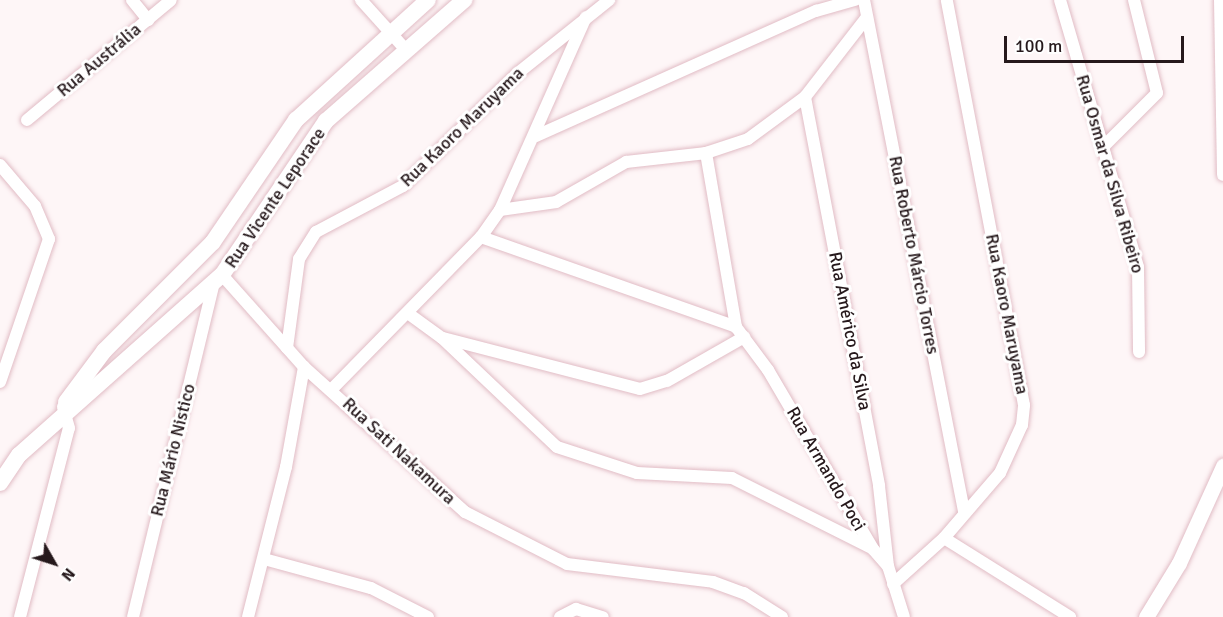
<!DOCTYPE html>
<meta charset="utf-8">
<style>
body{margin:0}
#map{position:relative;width:1223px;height:617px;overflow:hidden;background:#fef6f7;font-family:Signika,sans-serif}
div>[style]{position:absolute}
.roads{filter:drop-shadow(0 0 2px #e1bcc5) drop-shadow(0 0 2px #e1bcc5)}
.minor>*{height:12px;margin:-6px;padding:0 6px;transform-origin:6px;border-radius:6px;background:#fff}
.tertiary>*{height:15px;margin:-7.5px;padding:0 7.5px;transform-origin:7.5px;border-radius:7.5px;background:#fff}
.secondary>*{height:16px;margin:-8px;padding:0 8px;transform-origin:8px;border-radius:8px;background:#fff}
span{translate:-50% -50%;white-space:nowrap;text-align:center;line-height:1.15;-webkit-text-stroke:6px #fff;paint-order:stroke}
.street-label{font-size:18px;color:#26191c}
.north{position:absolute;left:24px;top:533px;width:60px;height:60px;-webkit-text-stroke:4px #fff;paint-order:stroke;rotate:129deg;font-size:16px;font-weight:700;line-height:24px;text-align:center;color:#26191c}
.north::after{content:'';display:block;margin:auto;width:21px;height:27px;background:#26191c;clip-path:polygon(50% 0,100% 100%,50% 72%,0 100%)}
.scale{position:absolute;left:1004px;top:36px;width:180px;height:27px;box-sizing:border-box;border:3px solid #26191c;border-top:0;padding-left:8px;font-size:18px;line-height:21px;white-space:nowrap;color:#26191c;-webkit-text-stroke:4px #fff;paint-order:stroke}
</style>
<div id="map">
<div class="roads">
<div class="minor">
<i style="left:132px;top:0;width:26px;rotate:51deg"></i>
<i style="left:361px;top:0;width:67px;rotate:48deg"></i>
<i style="left:864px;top:0;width:521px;rotate:78.93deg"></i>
<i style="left:1060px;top:0;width:278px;rotate:73.7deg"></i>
<i style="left:1138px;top:267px;width:85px;rotate:89.3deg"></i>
<i style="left:1220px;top:0;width:175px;rotate:89deg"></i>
<i style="left:805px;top:97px;width:396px;rotate:79.2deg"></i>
<i style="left:879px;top:486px;width:81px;rotate:83.6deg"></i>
<i style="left:27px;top:120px;width:187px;rotate:-39.8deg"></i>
<i style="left:536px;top:136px;width:307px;rotate:-24.1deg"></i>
<i style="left:816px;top:11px;width:41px;rotate:-15.8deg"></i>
<i style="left:1104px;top:146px;width:75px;rotate:-45deg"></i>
<i style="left:1157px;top:93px;width:96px;rotate:-103.9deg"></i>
<i style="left:706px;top:153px;width:177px;rotate:80.2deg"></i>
<i style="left:0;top:165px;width:54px;rotate:49.5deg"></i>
<i style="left:35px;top:206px;width:36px;rotate:67deg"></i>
<i style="left:49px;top:239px;width:151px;rotate:108.9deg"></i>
<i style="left:500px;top:210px;width:211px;rotate:-66deg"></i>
<i style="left:481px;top:237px;width:270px;rotate:19.4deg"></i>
<i style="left:736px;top:327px;width:54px;rotate:53.3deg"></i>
<i style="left:768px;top:370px;width:208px;rotate:59.6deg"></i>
<i style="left:873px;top:549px;width:23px;rotate:49deg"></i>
<i style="left:888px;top:566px;width:53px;rotate:72.6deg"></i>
<i style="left:222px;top:275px;width:123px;rotate:48.3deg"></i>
<i style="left:304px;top:367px;width:217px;rotate:42deg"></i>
<i style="left:465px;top:512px;width:114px;rotate:27deg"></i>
<i style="left:567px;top:564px;width:147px;rotate:7deg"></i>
<i style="left:713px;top:582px;width:33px;rotate:20deg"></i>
<i style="left:744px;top:593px;width:45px;rotate:32.3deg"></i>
<i style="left:409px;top:314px;width:41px;rotate:36deg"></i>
<i style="left:442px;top:338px;width:158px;rotate:43.5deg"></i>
<i style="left:557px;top:447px;width:84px;rotate:18deg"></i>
<i style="left:637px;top:473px;width:95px;rotate:3deg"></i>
<i style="left:732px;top:478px;width:157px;rotate:26.6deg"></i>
<i style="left:443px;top:338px;width:203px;rotate:14.5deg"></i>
<i style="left:640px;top:389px;width:28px;rotate:-17deg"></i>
<i style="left:667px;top:381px;width:89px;rotate:-29.7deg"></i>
<i style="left:287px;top:348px;width:90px;rotate:-82.3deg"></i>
<i style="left:299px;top:259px;width:32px;rotate:-58deg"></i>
<i style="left:316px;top:232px;width:98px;rotate:-27.9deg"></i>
<i style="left:403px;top:186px;width:161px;rotate:-44.5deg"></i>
<i style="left:518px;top:73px;width:117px;rotate:-38.7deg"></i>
<i style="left:332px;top:389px;width:213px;rotate:-45.6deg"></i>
<i style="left:481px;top:237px;width:33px;rotate:-55deg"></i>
<i style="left:500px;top:210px;width:57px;rotate:-8.1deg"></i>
<i style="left:556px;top:202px;width:81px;rotate:-29.7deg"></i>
<i style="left:626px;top:162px;width:81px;rotate:-6.4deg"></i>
<i style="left:706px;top:153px;width:44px;rotate:-18.4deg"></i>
<i style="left:748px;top:139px;width:71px;rotate:-36.4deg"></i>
<i style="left:805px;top:97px;width:101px;rotate:-52.2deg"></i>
<i style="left:944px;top:538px;width:149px;rotate:32.1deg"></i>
<i style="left:264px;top:559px;width:111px;rotate:15.2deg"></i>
<i style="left:371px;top:588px;width:64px;rotate:27deg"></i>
<i style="left:893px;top:584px;width:69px;rotate:-42deg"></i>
<i style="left:944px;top:538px;width:86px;rotate:-49.3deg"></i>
<i style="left:1000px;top:473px;width:53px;rotate:-65.4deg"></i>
<i style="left:1022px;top:425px;width:20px;rotate:-84deg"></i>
<i style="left:1024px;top:405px;width:412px;rotate:-100.8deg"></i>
<i style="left:20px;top:617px;width:195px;rotate:-75.5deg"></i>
<i style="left:69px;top:428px;width:22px;rotate:-106deg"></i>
<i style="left:133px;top:617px;width:344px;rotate:-76.4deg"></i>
<i style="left:248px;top:617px;width:155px;rotate:-75.8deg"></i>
<i style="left:286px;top:467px;width:102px;rotate:-79.8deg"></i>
<i style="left:560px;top:617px;width:18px;rotate:-27deg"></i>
<i style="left:576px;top:609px;width:28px;rotate:17deg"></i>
</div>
<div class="tertiary">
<i style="left:1146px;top:617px;width:63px;rotate:-58.6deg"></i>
<i style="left:1179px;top:563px;width:107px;rotate:-65.6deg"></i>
</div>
<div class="secondary">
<i style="left:66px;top:402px;width:64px;rotate:-53.3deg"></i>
<i style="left:104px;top:351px;width:154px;rotate:-45deg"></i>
<i style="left:213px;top:242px;width:148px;rotate:-55.8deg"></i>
<i style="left:296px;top:120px;width:178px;rotate:-42.3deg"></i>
<i style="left:0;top:483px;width:34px;rotate:-56deg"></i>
<i style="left:19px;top:455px;width:271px;rotate:-41.6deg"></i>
<i style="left:222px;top:275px;width:186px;rotate:-56deg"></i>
<i style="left:326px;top:121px;width:184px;rotate:-41.2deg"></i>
</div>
</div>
<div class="street-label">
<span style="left:99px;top:60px;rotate:-40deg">Rua Austrália</span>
<span style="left:462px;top:127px;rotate:-44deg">Rua Kaoro Maruyama</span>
<span style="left:1110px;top:174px;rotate:74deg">Rua Osmar da Silva Ribeiro</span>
<span style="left:275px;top:198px;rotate:-56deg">Rua Vicente Leporace</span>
<span style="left:914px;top:255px;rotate:79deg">Rua Roberto Márcio Torres</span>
<span style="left:1007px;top:314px;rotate:79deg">Rua Kaoro Maruyama</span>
<span style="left:850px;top:331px;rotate:79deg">Rua Américo da Silva</span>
<span style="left:173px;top:450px;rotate:-76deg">Rua Mário Nistico</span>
<span style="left:399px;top:451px;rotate:43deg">Rua Sati Nakamura</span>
<span style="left:826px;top:469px;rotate:60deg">Rua Armando Poci</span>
</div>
<div class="north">N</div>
<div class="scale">100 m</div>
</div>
